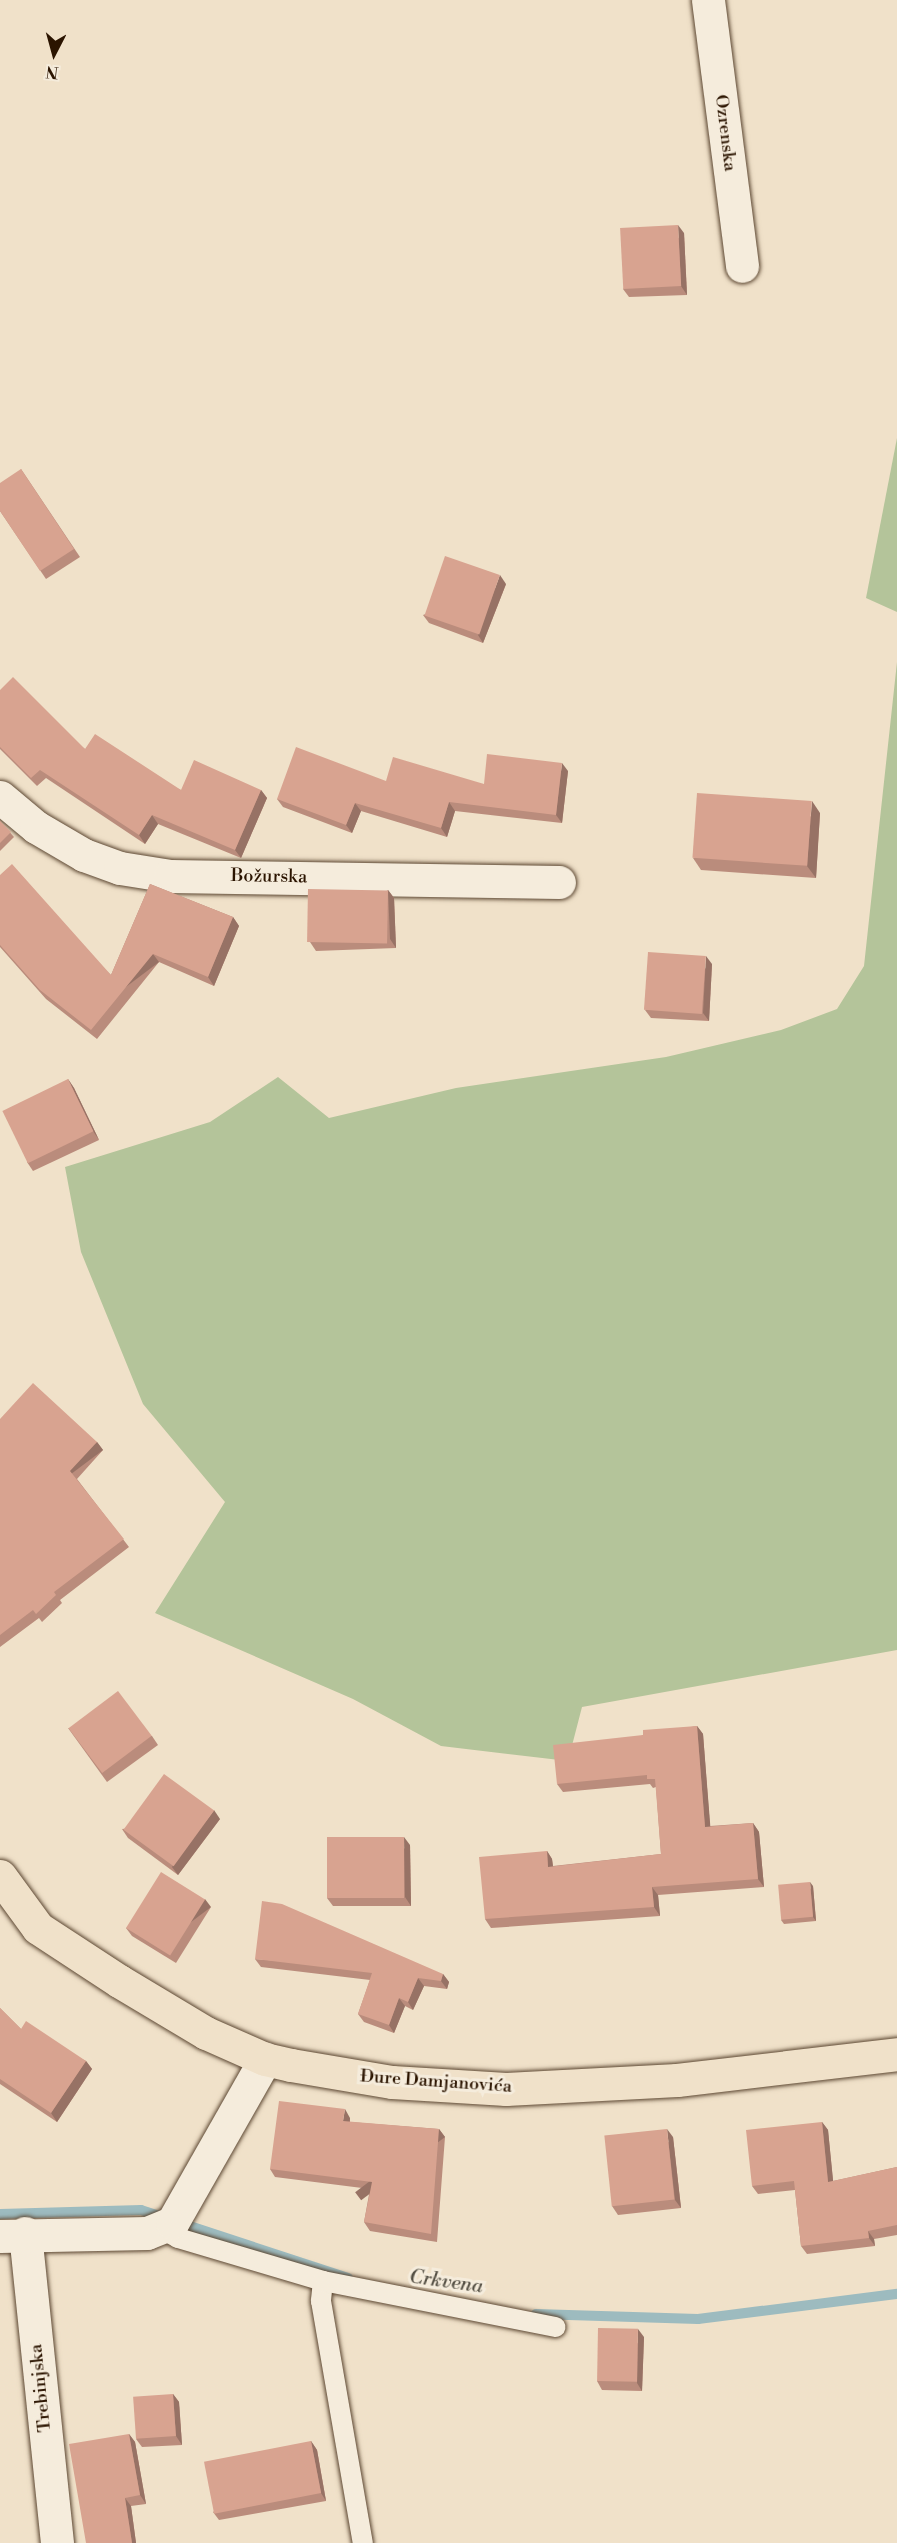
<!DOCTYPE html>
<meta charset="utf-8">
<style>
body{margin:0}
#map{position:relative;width:897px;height:2543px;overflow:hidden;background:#f0e1c9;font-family:"Libre Bodoni",serif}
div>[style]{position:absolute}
.green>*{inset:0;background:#b4c49a}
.stream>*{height:10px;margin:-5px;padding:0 5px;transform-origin:5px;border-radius:5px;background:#9dbbbf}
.roads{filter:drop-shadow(0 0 2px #5c4732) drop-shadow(0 0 2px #5c4732)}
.lane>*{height:20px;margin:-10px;padding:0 10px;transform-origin:10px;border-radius:10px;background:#f5ecdc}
.street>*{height:33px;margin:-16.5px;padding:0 16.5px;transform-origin:16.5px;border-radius:16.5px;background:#f5ecdc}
.primary>*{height:33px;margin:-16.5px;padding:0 16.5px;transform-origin:16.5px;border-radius:16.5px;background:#f0e1c9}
.wall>*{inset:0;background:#ba8c7c}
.shaded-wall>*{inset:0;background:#977265;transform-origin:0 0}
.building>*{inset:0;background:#d8a390;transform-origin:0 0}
span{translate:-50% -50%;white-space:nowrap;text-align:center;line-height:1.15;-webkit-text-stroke:6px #f5ecdc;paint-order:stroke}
.street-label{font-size:18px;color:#2b1400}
.water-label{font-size:20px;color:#534e43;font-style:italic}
.north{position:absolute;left:24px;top:24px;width:60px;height:60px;-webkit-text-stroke:4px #f5ecdc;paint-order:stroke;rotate:186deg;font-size:16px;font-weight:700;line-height:24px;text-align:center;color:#2b1400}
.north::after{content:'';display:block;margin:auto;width:21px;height:27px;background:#2b1400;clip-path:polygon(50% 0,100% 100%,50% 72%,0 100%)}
</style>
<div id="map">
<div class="green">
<i style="clip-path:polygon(897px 438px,897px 612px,866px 598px)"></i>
<i style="clip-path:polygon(897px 662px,897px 1650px,582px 1707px,568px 1761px,441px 1746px,353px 1699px,155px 1613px,225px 1502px,143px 1404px,81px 1252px,65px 1167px,210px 1122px,278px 1077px,329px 1118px,456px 1088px,666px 1057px,781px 1030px,837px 1009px,864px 966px)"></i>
</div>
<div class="stream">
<i style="left:0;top:2214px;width:141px;rotate:-1.6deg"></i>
<i style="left:141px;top:2210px;width:218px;rotate:18.2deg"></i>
<i style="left:536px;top:2314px;width:162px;rotate:1.8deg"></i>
<i style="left:698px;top:2319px;width:201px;rotate:-7.2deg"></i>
</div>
<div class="roads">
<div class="lane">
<i style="left:162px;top:2229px;width:18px;rotate:29deg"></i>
<i style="left:178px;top:2238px;width:151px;rotate:16.5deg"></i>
<i style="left:323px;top:2281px;width:237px;rotate:11.2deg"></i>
<i style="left:323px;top:2281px;width:20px;rotate:96deg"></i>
<i style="left:321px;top:2301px;width:246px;rotate:80.2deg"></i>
</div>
<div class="street">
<i style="left:708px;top:0;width:268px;rotate:82.7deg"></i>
<i style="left:0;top:797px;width:47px;rotate:39.8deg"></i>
<i style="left:36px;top:827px;width:56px;rotate:30.3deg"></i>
<i style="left:84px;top:855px;width:38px;rotate:20deg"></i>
<i style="left:120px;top:868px;width:51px;rotate:9.1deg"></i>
<i style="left:170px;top:876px;width:389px;rotate:0.9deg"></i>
<i style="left:25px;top:2233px;width:312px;rotate:84.1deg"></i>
<i style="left:0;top:2236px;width:147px;rotate:-1.2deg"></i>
<i style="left:147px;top:2233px;width:27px;rotate:-22deg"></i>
<i style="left:172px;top:2223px;width:189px;rotate:-60.4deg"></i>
</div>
<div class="primary">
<i style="left:0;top:1876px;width:64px;rotate:53.8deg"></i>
<i style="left:38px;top:1928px;width:97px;rotate:33.2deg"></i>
<i style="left:119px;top:1981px;width:101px;rotate:30.9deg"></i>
<i style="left:206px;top:2033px;width:64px;rotate:23.8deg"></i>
<i style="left:265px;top:2059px;width:27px;rotate:13deg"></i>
<i style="left:291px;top:2065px;width:102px;rotate:9.6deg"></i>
<i style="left:392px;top:2082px;width:114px;rotate:3.5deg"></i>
<i style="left:506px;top:2089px;width:171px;rotate:-3deg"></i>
<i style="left:677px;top:2080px;width:222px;rotate:-6.7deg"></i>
</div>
</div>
<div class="wall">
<i style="clip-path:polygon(684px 233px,687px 295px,629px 297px,623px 289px)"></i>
<i style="clip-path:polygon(21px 469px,80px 557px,46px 579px,0 511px)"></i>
<i style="clip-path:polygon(506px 584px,483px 643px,429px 623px,423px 615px)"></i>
<i style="clip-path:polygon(0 690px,85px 749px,181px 790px,261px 790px,267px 798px,241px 858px,158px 824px,145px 844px,46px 778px,37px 786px,0 749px)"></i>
<i style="clip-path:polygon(568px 771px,562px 823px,455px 811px,447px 837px,361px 811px,352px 833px,283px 807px,277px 799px,386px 781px,484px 784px)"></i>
<i style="clip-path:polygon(820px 813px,816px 878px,701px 870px,693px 858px)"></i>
<i style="clip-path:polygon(0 821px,14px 837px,0 851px)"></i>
<i style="clip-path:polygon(0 875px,111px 975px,150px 884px,233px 917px,239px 926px,214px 986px,159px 962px,97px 1039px,46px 999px,0 947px)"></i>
<i style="clip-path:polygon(388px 890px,394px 898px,396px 948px,316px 951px,310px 942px)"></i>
<i style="clip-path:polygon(712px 964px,709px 1021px,651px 1018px,645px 1010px)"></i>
<i style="clip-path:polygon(68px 1079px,74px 1088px,99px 1140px,33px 1171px,27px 1162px)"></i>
<i style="clip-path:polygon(0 1419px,97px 1442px,103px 1450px,77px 1479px,129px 1547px,60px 1600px,62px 1603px,42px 1622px,39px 1618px,0 1647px)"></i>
<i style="clip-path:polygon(697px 1726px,703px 1734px,710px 1826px,753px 1823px,759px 1832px,764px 1887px,658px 1895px,660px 1916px,491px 1928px,485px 1919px,547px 1851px,552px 1859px,553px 1866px,661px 1854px,656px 1787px,653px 1788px,650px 1784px,563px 1792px,557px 1784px,643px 1735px)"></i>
<i style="clip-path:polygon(68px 1728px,152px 1736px,158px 1745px,107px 1782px)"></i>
<i style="clip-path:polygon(220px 1819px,178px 1875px,128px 1838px,122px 1829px)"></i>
<i style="clip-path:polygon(410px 1845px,411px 1906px,333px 1906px,327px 1898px)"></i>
<i style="clip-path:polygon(813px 1886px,816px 1921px,784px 1924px,781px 1920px)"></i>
<i style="clip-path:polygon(211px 1907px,176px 1963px,132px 1936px,126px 1928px)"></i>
<i style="clip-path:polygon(255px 1959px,443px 1974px,449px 1982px,447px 1989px,424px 1986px,413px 2010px,405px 2006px,394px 2033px,364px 2022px,358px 2014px,370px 1980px,261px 1967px)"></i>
<i style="clip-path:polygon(0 2008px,21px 2029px,86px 2061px,92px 2069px,57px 2122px,0 2084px)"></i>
<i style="clip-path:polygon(350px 2118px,350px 2122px,439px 2129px,445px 2137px,437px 2242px,370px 2231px,364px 2222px,370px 2189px,275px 2177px,270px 2169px)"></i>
<i style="clip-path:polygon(822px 2122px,828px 2130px,833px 2181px,897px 2167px,897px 2235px,874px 2239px,875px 2246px,807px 2254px,801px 2246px,795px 2190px,758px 2194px,752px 2186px)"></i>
<i style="clip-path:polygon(673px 2137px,681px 2208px,618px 2215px,612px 2206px)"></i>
<i style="clip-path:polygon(644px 2337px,642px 2391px,602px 2390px,597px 2381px)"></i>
<i style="clip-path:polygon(173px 2394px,179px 2402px,182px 2445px,142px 2447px,136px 2439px)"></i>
<i style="clip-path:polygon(129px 2434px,135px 2442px,146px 2504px,131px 2506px,136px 2543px,86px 2543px)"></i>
<i style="clip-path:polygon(311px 2441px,317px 2450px,326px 2501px,219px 2520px,213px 2512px)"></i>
</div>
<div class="shaded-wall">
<i style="clip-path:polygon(678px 225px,684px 233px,687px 295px,681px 286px)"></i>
<i style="clip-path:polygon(500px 575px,506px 584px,483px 643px,478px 635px)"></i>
<i style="clip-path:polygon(562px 763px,568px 771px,562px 823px,556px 815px)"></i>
<i style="clip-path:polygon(261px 790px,267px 798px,241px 858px,235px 850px)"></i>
<i style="clip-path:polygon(812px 801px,820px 813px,816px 878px,807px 866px)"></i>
<i style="clip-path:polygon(449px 802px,455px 811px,447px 837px,441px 828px)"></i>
<i style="clip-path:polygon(355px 803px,361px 811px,352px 833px,346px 825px)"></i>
<i style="clip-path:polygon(152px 815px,158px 824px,145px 844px,139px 835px)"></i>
<i style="clip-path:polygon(388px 890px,394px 898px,396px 948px,390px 939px)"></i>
<i style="clip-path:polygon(233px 917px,239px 926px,214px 986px,208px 977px)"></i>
<i style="left:153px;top:954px;width:10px;height:98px;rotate:53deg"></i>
<i style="clip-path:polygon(706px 956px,712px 964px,709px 1021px,703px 1013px)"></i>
<i style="clip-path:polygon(68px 1079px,74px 1088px,99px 1140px,93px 1131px)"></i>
<i style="left:97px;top:1442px;width:10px;height:40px;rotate:53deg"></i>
<i style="clip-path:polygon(697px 1726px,703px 1734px,711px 1835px,705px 1827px)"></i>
<i style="clip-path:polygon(214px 1810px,220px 1819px,178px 1875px,172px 1867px)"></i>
<i style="clip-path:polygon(753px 1823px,759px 1832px,764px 1887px,758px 1879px)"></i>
<i style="clip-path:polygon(404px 1837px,410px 1845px,411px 1906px,405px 1897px)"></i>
<i style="clip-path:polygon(547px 1851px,552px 1859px,554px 1875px,548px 1867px)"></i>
<i style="clip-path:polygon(810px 1882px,813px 1886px,816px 1921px,813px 1917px)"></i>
<i style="clip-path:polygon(652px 1887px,658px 1895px,660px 1916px,654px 1907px)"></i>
<i style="left:205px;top:1899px;width:10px;height:66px;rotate:53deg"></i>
<i style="clip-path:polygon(443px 1974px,449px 1982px,447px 1989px,441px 1981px)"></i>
<i style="clip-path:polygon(418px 1978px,424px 1986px,413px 2010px,408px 2002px)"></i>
<i style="clip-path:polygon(399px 1998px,405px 2006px,394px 2033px,389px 2025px)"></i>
<i style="clip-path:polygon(86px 2061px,92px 2069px,57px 2122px,51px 2113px)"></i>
<i style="clip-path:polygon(345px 2109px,350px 2118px,349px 2130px,343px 2121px)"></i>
<i style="clip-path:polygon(822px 2122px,828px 2130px,834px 2190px,828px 2182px)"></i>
<i style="left:439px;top:2129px;width:10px;height:105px;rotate:53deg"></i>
<i style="clip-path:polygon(667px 2129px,673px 2137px,681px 2208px,675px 2200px)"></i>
<i style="clip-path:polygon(868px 2231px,874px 2239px,875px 2246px,869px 2238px)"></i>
<i style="clip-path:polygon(638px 2329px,644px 2337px,642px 2391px,637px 2383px)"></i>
<i style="clip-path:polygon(173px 2394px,179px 2402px,182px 2445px,176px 2436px)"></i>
<i style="clip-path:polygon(129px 2434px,135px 2442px,146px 2504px,140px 2495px)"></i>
<i style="clip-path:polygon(311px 2441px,317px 2450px,326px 2501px,321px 2493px)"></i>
<i style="clip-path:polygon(125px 2498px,131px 2506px,136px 2543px,132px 2543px)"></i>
</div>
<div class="building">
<i style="left:678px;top:225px;width:61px;height:58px;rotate:87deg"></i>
<i style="clip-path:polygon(21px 469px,74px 549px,40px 571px,0 511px,0 483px)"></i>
<i style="left:445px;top:556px;width:58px;height:63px;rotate:19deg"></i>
<i style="clip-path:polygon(13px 677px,85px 749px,95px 734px,181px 790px,194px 760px,261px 790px,235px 850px,152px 815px,139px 835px,40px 770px,31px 778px,0 747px,0 690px)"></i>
<i style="clip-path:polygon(296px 747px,386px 781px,393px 757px,484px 784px,487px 754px,562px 763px,556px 815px,449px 802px,441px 828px,355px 803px,346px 825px,277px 799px)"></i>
<i style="left:697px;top:793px;width:115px;height:65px;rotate:4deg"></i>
<i style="clip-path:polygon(0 821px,11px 832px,0 843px)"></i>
<i style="clip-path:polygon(12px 864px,111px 975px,150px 884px,233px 917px,208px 977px,153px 954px,91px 1030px,40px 990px,0 945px,0 875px)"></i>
<i style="left:308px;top:889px;width:80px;height:53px;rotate:1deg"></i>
<i style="left:648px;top:952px;width:58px;height:58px;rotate:4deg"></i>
<i style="left:68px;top:1079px;width:58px;height:73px;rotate:64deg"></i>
<i style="clip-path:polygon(33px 1383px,97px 1442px,70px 1471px,124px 1539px,54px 1592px,56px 1595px,36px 1614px,33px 1610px,0 1635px,0 1419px)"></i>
<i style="left:118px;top:1691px;width:56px;height:62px;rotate:53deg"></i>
<i style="clip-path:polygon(697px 1726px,705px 1827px,753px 1823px,758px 1879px,652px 1887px,654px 1907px,485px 1919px,479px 1857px,547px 1851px,548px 1867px,661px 1854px,655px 1779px,647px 1779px,647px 1775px,557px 1784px,553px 1745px,643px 1735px,643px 1730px)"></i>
<i style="left:164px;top:1774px;width:62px;height:69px;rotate:36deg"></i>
<i style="left:327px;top:1837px;width:77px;height:61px"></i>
<i style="left:161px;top:1872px;width:52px;height:66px;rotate:32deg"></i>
<i style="left:810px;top:1882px;width:35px;height:32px;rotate:85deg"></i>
<i style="clip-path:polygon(262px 1901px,282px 1904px,443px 1974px,441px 1981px,418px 1978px,408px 2002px,399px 1998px,389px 2025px,358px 2014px,372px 1973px,255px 1959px)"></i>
<i style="clip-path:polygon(0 2008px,21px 2029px,26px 2021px,86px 2061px,51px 2113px,0 2079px)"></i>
<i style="clip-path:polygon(279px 2101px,345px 2109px,343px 2121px,439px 2129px,431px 2234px,364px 2222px,372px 2182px,270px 2169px)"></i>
<i style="clip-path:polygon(822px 2122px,828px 2182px,897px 2167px,897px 2225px,868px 2231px,869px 2238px,801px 2246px,794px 2181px,752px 2186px,746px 2130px)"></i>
<i style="left:667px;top:2129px;width:71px;height:63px;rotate:84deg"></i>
<i style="left:598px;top:2328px;width:40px;height:53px;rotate:1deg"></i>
<i style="left:173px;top:2394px;width:42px;height:40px;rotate:86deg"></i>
<i style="clip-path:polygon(129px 2434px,140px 2495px,125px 2498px,132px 2543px,86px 2543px,69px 2444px)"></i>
<i style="left:311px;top:2441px;width:53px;height:109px;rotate:79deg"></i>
</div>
<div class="street-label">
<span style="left:725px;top:133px;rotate:83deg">Ozrenska</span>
<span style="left:269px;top:877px;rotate:1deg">Božurska</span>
<span style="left:436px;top:2082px;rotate:4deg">Đure Damjanovića</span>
<span style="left:41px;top:2388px;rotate:-96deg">Trebinjska</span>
</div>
<div class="water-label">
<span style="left:446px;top:2282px;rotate:8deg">Crkvena</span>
</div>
<div class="north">N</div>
</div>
